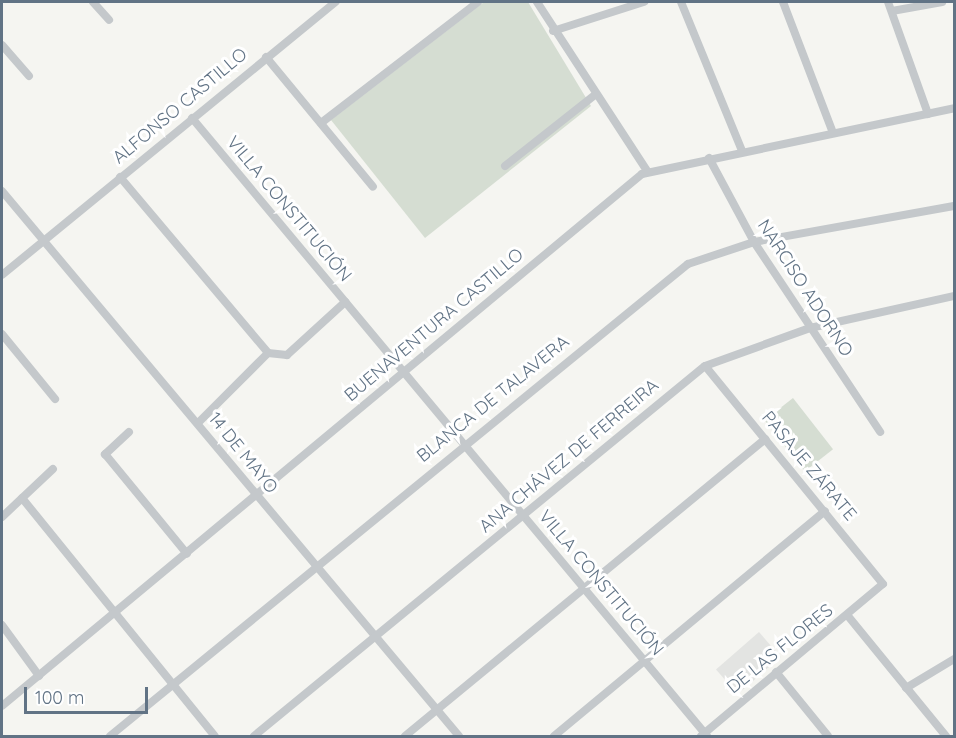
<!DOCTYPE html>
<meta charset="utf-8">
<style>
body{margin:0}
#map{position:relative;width:956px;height:738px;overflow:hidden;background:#f5f5f1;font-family:Quicksand,sans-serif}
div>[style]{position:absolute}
.built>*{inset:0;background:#e3e4e2;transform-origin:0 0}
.green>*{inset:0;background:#d5ddd2;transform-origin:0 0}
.minor>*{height:8px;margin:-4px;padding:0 4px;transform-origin:4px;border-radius:4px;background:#c4c8cb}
span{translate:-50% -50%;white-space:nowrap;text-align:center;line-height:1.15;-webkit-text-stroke:6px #fff;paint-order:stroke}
.street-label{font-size:18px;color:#617385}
.frame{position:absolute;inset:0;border:3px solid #617385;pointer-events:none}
.scale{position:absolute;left:24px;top:687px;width:124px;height:27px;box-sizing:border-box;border:3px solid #617385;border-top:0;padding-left:8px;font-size:18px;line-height:21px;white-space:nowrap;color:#617385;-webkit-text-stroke:4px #fff;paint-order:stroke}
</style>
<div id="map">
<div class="built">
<i style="left:759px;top:632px;width:33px;height:57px;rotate:49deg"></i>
</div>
<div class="green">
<i style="clip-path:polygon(484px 2px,528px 2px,591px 106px,425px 238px,331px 120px)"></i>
<i style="left:793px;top:398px;width:65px;height:36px;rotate:52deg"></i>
</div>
<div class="minor">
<i style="left:93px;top:2px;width:24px;rotate:48deg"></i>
<i style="left:537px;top:2px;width:202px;rotate:56.9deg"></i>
<i style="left:681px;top:2px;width:161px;rotate:67.7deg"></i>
<i style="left:783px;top:2px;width:140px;rotate:69.1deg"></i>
<i style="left:888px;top:2px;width:119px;rotate:70.3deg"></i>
<i style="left:892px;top:11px;width:51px;rotate:-10.2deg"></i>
<i style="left:553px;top:31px;width:96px;rotate:-17.7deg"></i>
<i style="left:2px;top:45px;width:41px;rotate:48.9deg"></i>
<i style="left:266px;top:57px;width:168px;rotate:50.5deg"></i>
<i style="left:192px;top:118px;width:804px;rotate:50.19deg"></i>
<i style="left:321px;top:123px;width:198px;rotate:-37.6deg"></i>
<i style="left:709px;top:158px;width:95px;rotate:61.8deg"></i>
<i style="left:754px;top:242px;width:228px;rotate:56.4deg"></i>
<i style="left:505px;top:166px;width:115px;rotate:-38.3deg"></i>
<i style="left:120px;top:177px;width:230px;rotate:49.9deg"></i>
<i style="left:2px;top:191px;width:711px;rotate:50.02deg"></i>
<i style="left:2px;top:275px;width:431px;rotate:-39.3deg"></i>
<i style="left:2px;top:334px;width:84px;rotate:50.8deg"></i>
<i style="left:198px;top:423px;width:99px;rotate:-45deg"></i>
<i style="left:268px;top:353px;width:19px;rotate:6deg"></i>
<i style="left:287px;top:355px;width:79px;rotate:-42.4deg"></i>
<i style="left:129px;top:432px;width:33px;rotate:137deg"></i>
<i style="left:105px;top:454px;width:129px;rotate:50.6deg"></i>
<i style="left:22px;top:498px;width:306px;rotate:51deg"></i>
<i style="left:2px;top:517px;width:70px;rotate:-43.3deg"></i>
<i style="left:848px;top:616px;width:155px;rotate:50.8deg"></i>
<i style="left:2px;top:625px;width:63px;rotate:54deg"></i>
<i style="left:776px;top:672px;width:82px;rotate:50.9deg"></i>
<i style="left:906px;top:688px;width:56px;rotate:-31.1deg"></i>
<i style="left:2px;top:706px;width:832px;rotate:-39.74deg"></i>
<i style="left:642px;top:174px;width:319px;rotate:-11.9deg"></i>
<i style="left:110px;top:736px;width:746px;rotate:-39.24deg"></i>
<i style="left:688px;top:264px;width:70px;rotate:-18.4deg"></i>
<i style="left:754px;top:242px;width:203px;rotate:-10.2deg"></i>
<i style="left:254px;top:736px;width:583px;rotate:-39.37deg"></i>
<i style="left:705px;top:366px;width:112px;rotate:-19.9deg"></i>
<i style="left:810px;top:328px;width:148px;rotate:-12.5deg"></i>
<i style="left:405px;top:736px;width:467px;rotate:-39.5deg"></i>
<i style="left:554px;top:736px;width:352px;rotate:-39.7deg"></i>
<i style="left:701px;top:736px;width:237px;rotate:-39.9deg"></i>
<i style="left:883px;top:584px;width:281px;rotate:-129.2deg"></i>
</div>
<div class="street-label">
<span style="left:180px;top:106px;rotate:-40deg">ALFONSO CASTILLO</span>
<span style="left:289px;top:209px;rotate:50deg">VILLA CONSTITUCIÓN</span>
<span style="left:805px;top:288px;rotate:57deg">NARCISO ADORNO</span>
<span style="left:434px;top:325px;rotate:-40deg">BUENAVENTURA CASTILLO</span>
<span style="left:493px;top:399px;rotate:-39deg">BLANCA DE TALAVERA</span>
<span style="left:243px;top:453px;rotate:51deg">14 DE MAYO</span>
<span style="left:569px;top:456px;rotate:-40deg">ANA CHÁVEZ DE FERREIRA</span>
<span style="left:809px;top:466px;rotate:50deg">PASAJE ZÁRATE</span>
<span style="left:601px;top:583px;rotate:50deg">VILLA CONSTITUCIÓN</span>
<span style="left:780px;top:649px;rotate:-39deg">DE LAS FLORES</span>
</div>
<div class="frame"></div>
<div class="scale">100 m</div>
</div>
